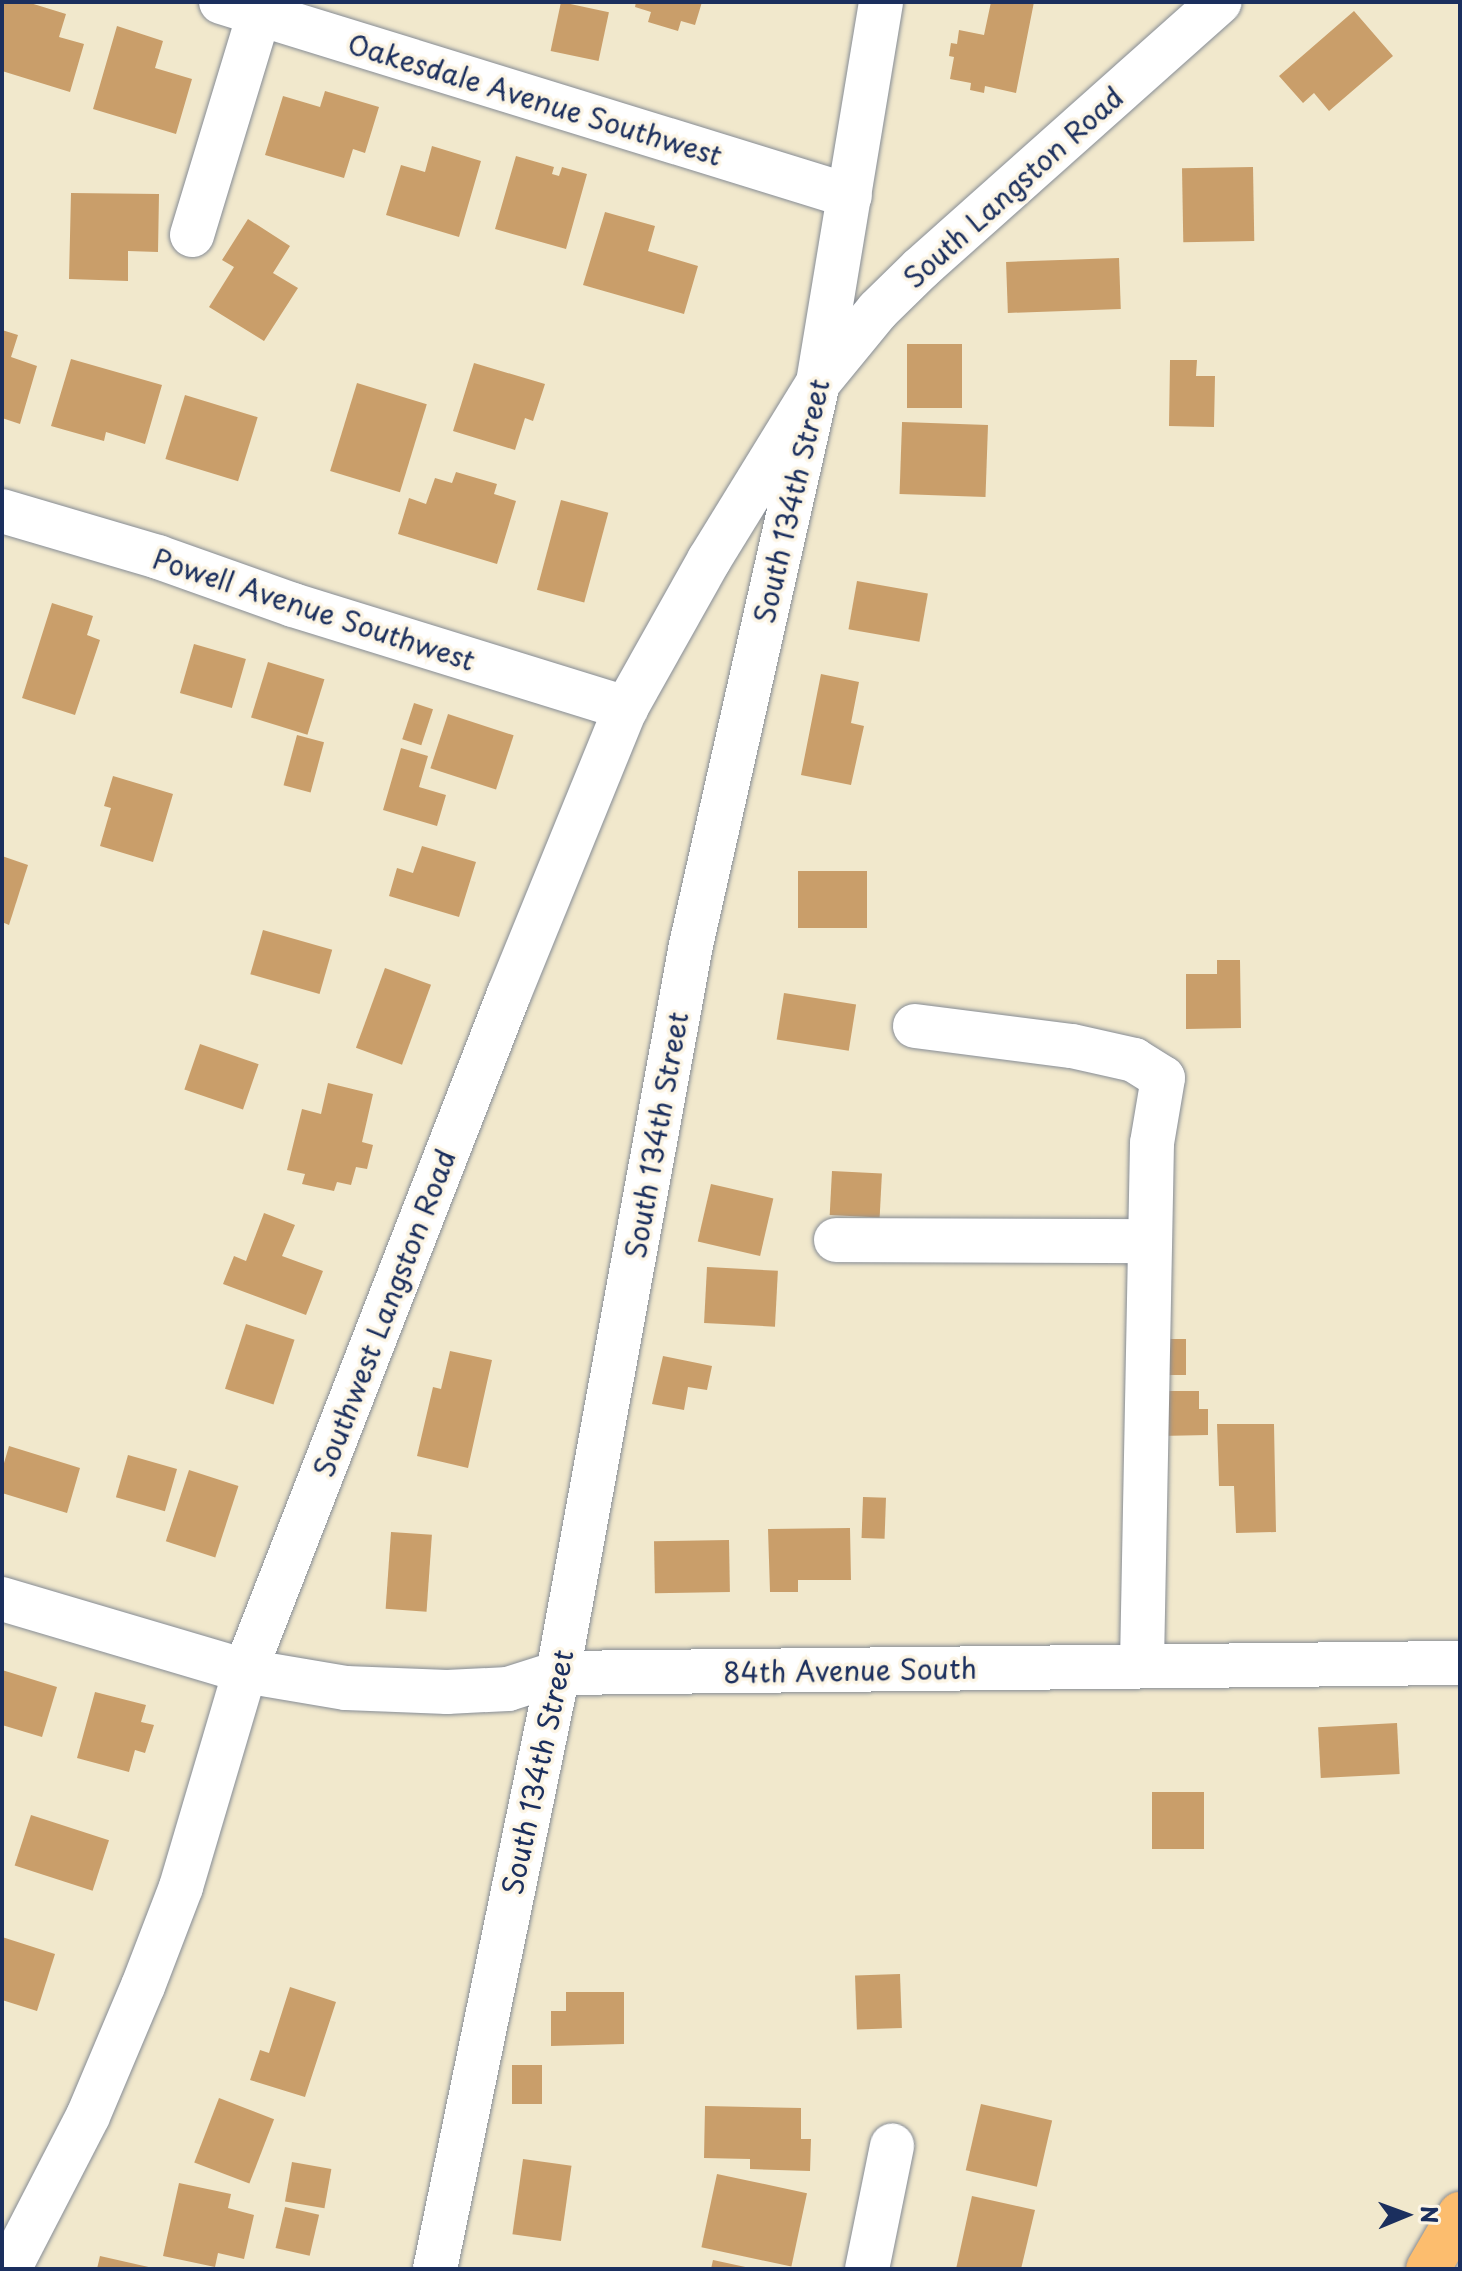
<!DOCTYPE html>
<style>
body{margin:0}
#map{position:relative;width:1462px;height:2271px;overflow:hidden;background:#f1e8cc;font-family:"Playpen Sans",sans-serif}
div>[style]{position:absolute}
.building>*{inset:0;background:#c99e6a;transform-origin:0 0}
.roads{filter:drop-shadow(0 0 2px #868c95) drop-shadow(0 0 2px #868c95)}
.minor>*{height:44px;margin:-22px;padding:0 22px;transform-origin:22px;border-radius:22px;background:#fff}
.major>*{height:44px;margin:-22px;padding:0 22px;transform-origin:22px;border-radius:22px;background:#fcbd6e}
span{translate:-50% -50%;white-space:nowrap;text-align:center;line-height:1.15;-webkit-text-stroke:7px #fcf5e5;paint-order:stroke}
.street-label{font-size:28px;color:#1b2f5e}
.frame{position:absolute;inset:0;border:4px solid #1b2f5e;pointer-events:none}
.north{position:absolute;left:1366px;top:2175px;width:80px;height:80px;-webkit-text-stroke:6px #fcf5e5;paint-order:stroke;rotate:89deg;font-size:22px;font-weight:700;line-height:32px;text-align:center;color:#1b2f5e}
.north::after{content:'';display:block;margin:auto;width:28px;height:36px;background:#1b2f5e;clip-path:polygon(50% 0,100% 100%,50% 72%,0 100%)}
</style>
<div id="map">
<div class="building">
<i style="clip-path:polygon(2px 2px,27px 2px,66px 14px,59px 37px,84px 44px,70px 92px,2px 71px)"></i>
<i style="left:561px;top:2px;width:49px;height:50px;rotate:12deg"></i>
<i style="clip-path:polygon(636px 2px,702px 2px,695px 25px,681px 21px,678px 31px,648px 22px,651px 12px,635px 7px)"></i>
<i style="clip-path:polygon(991px 2px,1034px 2px,1016px 93px,985px 86px,984px 93px,970px 90px,971px 83px,950px 79px,954px 57px,949px 56px,951px 43px,957px 44px,959px 30px,984px 35px)"></i>
<i style="clip-path:polygon(1354px 11px,1393px 56px,1329px 111px,1314px 93px,1303px 103px,1279px 76px)"></i>
<i style="clip-path:polygon(117px 26px,163px 41px,155px 68px,192px 79px,176px 134px,93px 109px)"></i>
<i style="clip-path:polygon(325px 91px,379px 107px,365px 153px,353px 149px,344px 178px,265px 155px,283px 96px,320px 107px)"></i>
<i style="clip-path:polygon(432px 146px,481px 161px,459px 237px,386px 215px,401px 165px,425px 172px)"></i>
<i style="clip-path:polygon(516px 156px,554px 167px,552px 174px,559px 176px,562px 167px,587px 174px,566px 249px,495px 229px)"></i>
<i style="left:1253px;top:167px;width:74px;height:71px;rotate:89deg"></i>
<i style="clip-path:polygon(71px 193px,159px 194px,158px 252px,128px 251px,128px 281px,69px 279px)"></i>
<i style="clip-path:polygon(605px 212px,655px 226px,648px 251px,698px 266px,684px 314px,583px 285px)"></i>
<i style="clip-path:polygon(248px 219px,290px 246px,273px 273px,298px 288px,264px 341px,209px 307px,234px 267px,222px 260px)"></i>
<i style="left:1119px;top:258px;width:51px;height:113px;rotate:88deg"></i>
<i style="clip-path:polygon(2px 330px,18px 335px,11px 357px,37px 366px,20px 424px,2px 418px)"></i>
<i style="left:907px;top:344px;width:55px;height:64px"></i>
<i style="clip-path:polygon(71px 359px,162px 385px,145px 444px,106px 432px,104px 441px,51px 426px)"></i>
<i style="clip-path:polygon(1170px 360px,1197px 360px,1196px 376px,1215px 376px,1214px 427px,1169px 426px)"></i>
<i style="clip-path:polygon(474px 363px,545px 384px,533px 421px,525px 418px,515px 450px,453px 431px)"></i>
<i style="left:357px;top:383px;width:73px;height:92px;rotate:17deg"></i>
<i style="left:185px;top:395px;width:76px;height:67px;rotate:17deg"></i>
<i style="left:988px;top:425px;width:72px;height:86px;rotate:92deg"></i>
<i style="clip-path:polygon(456px 472px,497px 484px,494px 494px,516px 501px,497px 564px,398px 534px,409px 498px,426px 504px,435px 478px,452px 483px)"></i>
<i style="left:561px;top:500px;width:49px;height:93px;rotate:15deg"></i>
<i style="left:857px;top:581px;width:72px;height:49px;rotate:10deg"></i>
<i style="clip-path:polygon(52px 603px,93px 616px,87px 635px,100px 640px,75px 715px,22px 698px)"></i>
<i style="left:194px;top:644px;width:54px;height:51px;rotate:16deg"></i>
<i style="left:268px;top:662px;width:59px;height:58px;rotate:17deg"></i>
<i style="clip-path:polygon(821px 674px,859px 682px,851px 723px,864px 726px,851px 785px,801px 775px)"></i>
<i style="left:414px;top:703px;width:20px;height:38px;rotate:18deg"></i>
<i style="left:448px;top:714px;width:69px;height:57px;rotate:18deg"></i>
<i style="left:297px;top:735px;width:28px;height:52px;rotate:15deg"></i>
<i style="clip-path:polygon(401px 748px,428px 756px,419px 787px,446px 795px,437px 826px,383px 810px)"></i>
<i style="clip-path:polygon(113px 776px,173px 794px,153px 862px,100px 846px,111px 808px,104px 806px)"></i>
<i style="clip-path:polygon(422px 846px,476px 862px,459px 917px,389px 896px,397px 868px,413px 873px)"></i>
<i style="clip-path:polygon(2px 856px,28px 865px,9px 925px,2px 922px)"></i>
<i style="left:867px;top:871px;width:57px;height:69px;rotate:90deg"></i>
<i style="left:263px;top:930px;width:72px;height:46px;rotate:16deg"></i>
<i style="clip-path:polygon(1217px 960px,1240px 960px,1241px 1028px,1186px 1029px,1186px 974px,1217px 974px)"></i>
<i style="left:385px;top:968px;width:49px;height:85px;rotate:20deg"></i>
<i style="left:784px;top:993px;width:73px;height:47px;rotate:9deg"></i>
<i style="left:200px;top:1044px;width:62px;height:48px;rotate:19deg"></i>
<i style="clip-path:polygon(328px 1083px,373px 1094px,362px 1142px,373px 1145px,367px 1169px,356px 1167px,351px 1185px,337px 1182px,334px 1191px,302px 1184px,305px 1174px,287px 1170px,302px 1109px,321px 1114px)"></i>
<i style="left:832px;top:1171px;width:50px;height:44px;rotate:3deg"></i>
<i style="left:711px;top:1184px;width:64px;height:59px;rotate:13deg"></i>
<i style="clip-path:polygon(264px 1213px,295px 1225px,282px 1256px,323px 1271px,306px 1315px,223px 1284px,234px 1256px,246px 1261px)"></i>
<i style="left:707px;top:1267px;width:71px;height:56px;rotate:3deg"></i>
<i style="left:246px;top:1324px;width:51px;height:68px;rotate:18deg"></i>
<i style="left:1161px;top:1339px;width:25px;height:36px"></i>
<i style="clip-path:polygon(450px 1351px,492px 1360px,468px 1468px,417px 1456px,433px 1387px,441px 1389px)"></i>
<i style="clip-path:polygon(663px 1356px,712px 1366px,707px 1390px,688px 1387px,684px 1410px,652px 1404px)"></i>
<i style="clip-path:polygon(1160px 1391px,1199px 1391px,1199px 1409px,1208px 1409px,1208px 1435px,1160px 1436px)"></i>
<i style="clip-path:polygon(1217px 1424px,1274px 1424px,1276px 1532px,1236px 1533px,1234px 1486px,1219px 1486px)"></i>
<i style="clip-path:polygon(9px 1446px,80px 1468px,67px 1513px,2px 1493px,2px 1470px)"></i>
<i style="left:128px;top:1455px;width:51px;height:44px;rotate:16deg"></i>
<i style="left:189px;top:1470px;width:52px;height:75px;rotate:18deg"></i>
<i style="left:863px;top:1497px;width:23px;height:41px;rotate:2deg"></i>
<i style="clip-path:polygon(850px 1528px,851px 1580px,798px 1580px,798px 1592px,770px 1592px,768px 1529px)"></i>
<i style="left:391px;top:1532px;width:41px;height:77px;rotate:4deg"></i>
<i style="left:729px;top:1540px;width:52px;height:75px;rotate:89deg"></i>
<i style="clip-path:polygon(2px 1670px,57px 1687px,42px 1737px,2px 1725px)"></i>
<i style="clip-path:polygon(95px 1692px,146px 1705px,141px 1722px,154px 1725px,145px 1753px,135px 1750px,129px 1772px,77px 1758px)"></i>
<i style="left:1397px;top:1723px;width:51px;height:79px;rotate:87deg"></i>
<i style="left:1204px;top:1792px;width:57px;height:52px;rotate:90deg"></i>
<i style="left:31px;top:1815px;width:82px;height:53px;rotate:18deg"></i>
<i style="clip-path:polygon(2px 1937px,55px 1954px,37px 2011px,2px 2000px)"></i>
<i style="left:900px;top:1974px;width:54px;height:45px;rotate:88deg"></i>
<i style="clip-path:polygon(290px 1987px,336px 2002px,305px 2097px,250px 2080px,260px 2050px,269px 2053px)"></i>
<i style="clip-path:polygon(566px 1992px,624px 1992px,624px 2044px,551px 2046px,551px 2011px,566px 2011px)"></i>
<i style="left:512px;top:2065px;width:30px;height:39px"></i>
<i style="left:219px;top:2098px;width:59px;height:69px;rotate:21deg"></i>
<i style="left:981px;top:2104px;width:73px;height:68px;rotate:13deg"></i>
<i style="clip-path:polygon(705px 2106px,801px 2108px,801px 2139px,811px 2139px,810px 2171px,750px 2169px,750px 2159px,704px 2158px)"></i>
<i style="left:523px;top:2159px;width:49px;height:76px;rotate:8deg"></i>
<i style="left:292px;top:2162px;width:40px;height:40px;rotate:10deg"></i>
<i style="left:717px;top:2174px;width:92px;height:75px;rotate:12deg"></i>
<i style="clip-path:polygon(179px 2183px,231px 2194px,228px 2208px,254px 2215px,244px 2259px,218px 2253px,215px 2267px,163px 2256px)"></i>
<i style="clip-path:polygon(972px 2196px,1035px 2210px,1021px 2269px,956px 2269px)"></i>
<i style="left:285px;top:2207px;width:35px;height:42px;rotate:13deg"></i>
<i style="clip-path:polygon(100px 2256px,153px 2268px,153px 2269px,97px 2269px)"></i>
<i style="clip-path:polygon(713px 2260px,750px 2268px,750px 2269px,711px 2269px)"></i>
</div>
<div class="roads">
<div class="minor">
<i style="left:221px;top:2px;width:658px;rotate:17.14deg"></i>
<i style="left:192px;top:235px;width:231px;rotate:-73.1deg"></i>
<i style="left:2px;top:511px;width:163px;rotate:16.4deg"></i>
<i style="left:158px;top:557px;width:143px;rotate:19.6deg"></i>
<i style="left:293px;top:605px;width:349px;rotate:17.2deg"></i>
<i style="left:915px;top:1026px;width:158px;rotate:7.3deg"></i>
<i style="left:1072px;top:1046px;width:64px;rotate:12.7deg"></i>
<i style="left:1134px;top:1060px;width:34px;rotate:32deg"></i>
<i style="left:1163px;top:1078px;width:66px;rotate:99.6deg"></i>
<i style="left:1152px;top:1143px;width:523px;rotate:91.1deg"></i>
<i style="left:836px;top:1240px;width:314px;rotate:0.2deg"></i>
<i style="left:2px;top:1599px;width:253px;rotate:16.5deg"></i>
<i style="left:245px;top:1671px;width:102px;rotate:9.6deg"></i>
<i style="left:346px;top:1688px;width:101px;rotate:2.3deg"></i>
<i style="left:447px;top:1692px;width:61px;rotate:-2.8deg"></i>
<i style="left:508px;top:1689px;width:52px;rotate:-17.7deg"></i>
<i style="left:558px;top:1673px;width:902px;rotate:-0.64deg"></i>
<i style="left:9px;top:2269px;width:172px;rotate:-62.7deg"></i>
<i style="left:88px;top:2116px;width:141px;rotate:-67.1deg"></i>
<i style="left:143px;top:1986px;width:106px;rotate:-69deg"></i>
<i style="left:181px;top:1887px;width:225px;rotate:-73.5deg"></i>
<i style="left:245px;top:1671px;width:727px;rotate:-68.7deg"></i>
<i style="left:509px;top:994px;width:309px;rotate:-67.8deg"></i>
<i style="left:626px;top:708px;width:170px;rotate:-60.7deg"></i>
<i style="left:709px;top:560px;width:208px;rotate:-58.4deg"></i>
<i style="left:818px;top:383px;width:94px;rotate:-50.6deg"></i>
<i style="left:878px;top:310px;width:60px;rotate:-44.3deg"></i>
<i style="left:921px;top:268px;width:400px;rotate:-41.7deg"></i>
<i style="left:435px;top:2269px;width:609px;rotate:-78.34deg"></i>
<i style="left:558px;top:1673px;width:740px;rotate:-79.65deg"></i>
<i style="left:691px;top:945px;width:576px;rotate:-77.27deg"></i>
<i style="left:818px;top:383px;width:386px;rotate:-80.6deg"></i>
<i style="left:867px;top:2269px;width:126px;rotate:-78.5deg"></i>
</div>
<div class="major">
<i style="left:1428px;top:2269px;width:64px;rotate:-59.8deg"></i>
</div>
</div>
<div class="street-label">
<span style="left:535px;top:99px;rotate:17deg">Oakesdale Avenue Southwest</span>
<span style="left:1013px;top:187px;rotate:-42deg">South Langston Road</span>
<span style="left:791px;top:501px;rotate:-77deg">South 134th Street</span>
<span style="left:314px;top:609px;rotate:18deg">Powell Avenue Southwest</span>
<span style="left:656px;top:1135px;rotate:-80deg">South 134th Street</span>
<span style="left:384px;top:1313px;rotate:-69deg">Southwest Langston Road</span>
<span style="left:850px;top:1670px;rotate:-1deg">84th Avenue South</span>
<span style="left:537px;top:1772px;rotate:-78deg">South 134th Street</span>
</div>
<div class="frame"></div>
<div class="north">N</div>
</div>
